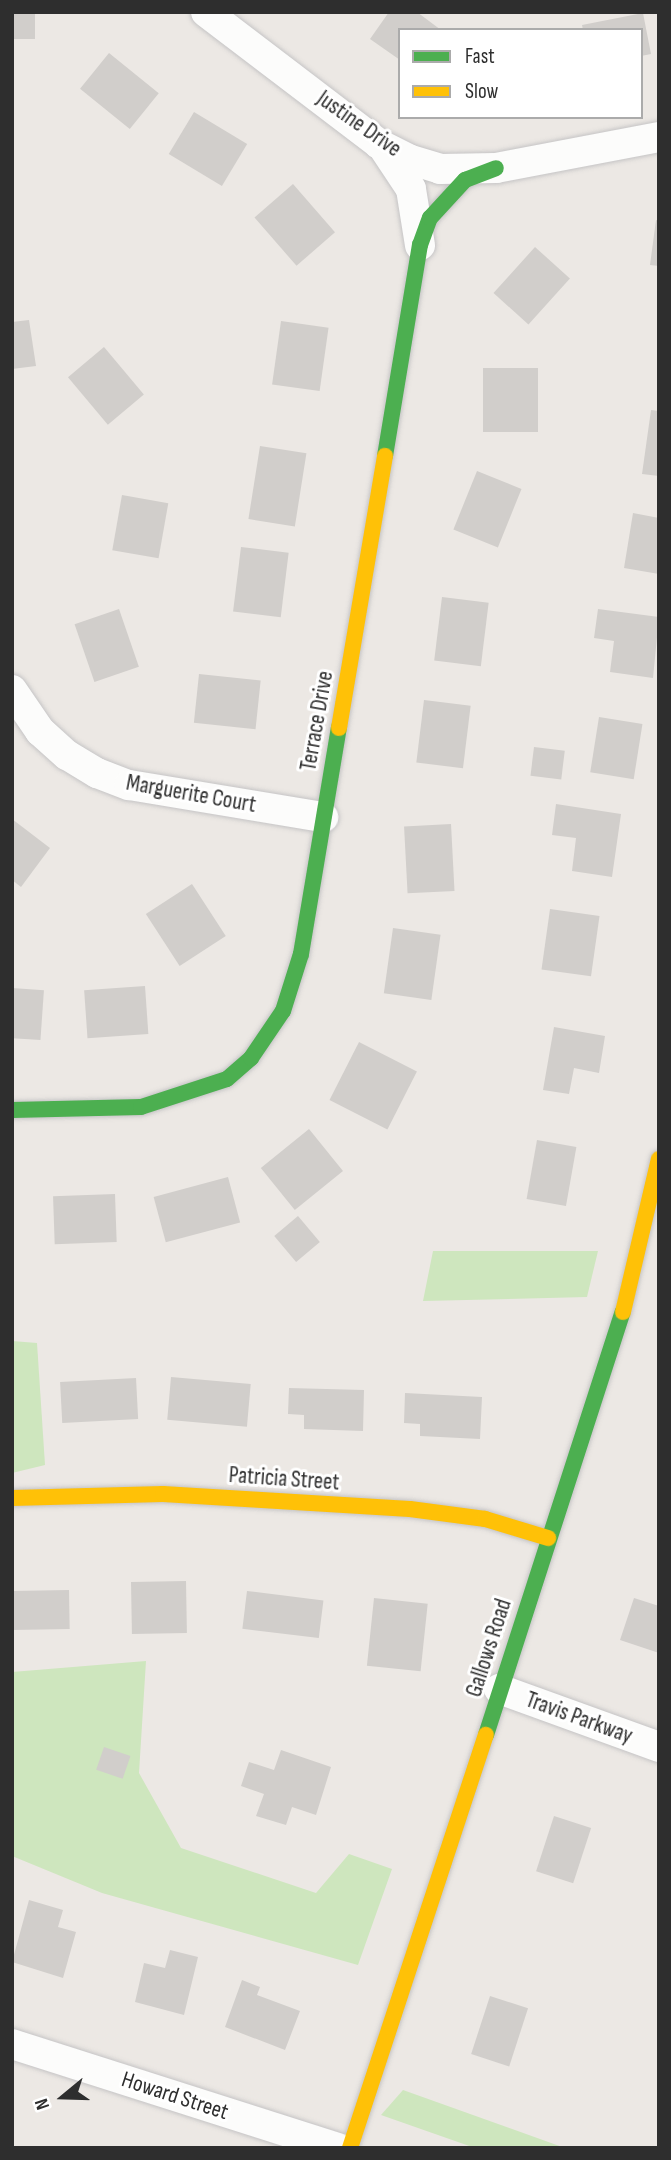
<!DOCTYPE html>
<style>
body{margin:0}
#map{position:relative;width:671px;height:2160px;overflow:hidden;background:#ece8e4;font-family:"Sofia Sans Condensed",sans-serif}
div>[style]{position:absolute}
.green>*{inset:0;background:#cee6be}
.building>*{inset:0;background:#d1cecb;transform-origin:0 0}
.roads{filter:drop-shadow(0 0 2px #c5c4c5) drop-shadow(0 0 2px #c5c4c5)}
.street>*{height:30px;margin:-15px;padding:0 15px;transform-origin:15px;border-radius:15px;background:#fcfcfb}
.fast>*{height:16px;margin:-8px;padding:0 8px;transform-origin:8px;border-radius:8px;background:#4caf50}
.slow>*{height:16px;margin:-8px;padding:0 8px;transform-origin:8px;border-radius:8px;background:#ffc107}
span{translate:-50% -50%;white-space:nowrap;text-align:center;line-height:1.15;-webkit-text-stroke:6px #fff;paint-order:stroke}
.street-label{font-size:23px;color:#2e2e2e}
.frame{position:absolute;inset:0;border:14px solid #2e2e2e;pointer-events:none}
.legend{position:absolute;left:398px;top:28px;width:245px;height:91px;box-sizing:border-box;background:#fff;border:2px solid #ababab;margin:0;padding:9px 12px;list-style:none;font-size:21px;color:#2e2e2e}
.legend li{display:flex;align-items:center;gap:14px;height:35px}
.legend b{width:35px;border:2px solid #ababab}
.north{position:absolute;left:28px;top:2062px;width:70px;height:70px;-webkit-text-stroke:5px #fff;paint-order:stroke;rotate:251deg;font-size:19px;font-weight:700;line-height:28px;text-align:center;color:#2e2e2e}
.north::after{content:'';display:block;margin:auto;width:24px;height:32px;background:#2e2e2e;clip-path:polygon(50% 0,100% 100%,50% 72%,0 100%)}
</style>
<div id="map">
<div class="green">
<i style="clip-path:polygon(433px 1251px,598px 1251px,587px 1297px,423px 1301px)"></i>
<i style="clip-path:polygon(12px 1341px,37px 1343px,45px 1465px,12px 1473px)"></i>
<i style="clip-path:polygon(146px 1661px,139px 1773px,181px 1848px,316px 1893px,349px 1854px,392px 1869px,358px 1965px,102px 1893px,12px 1856px,12px 1672px)"></i>
<i style="clip-path:polygon(403px 2090px,565px 2148px,475px 2148px,381px 2115px)"></i>
</div>
<div class="building">
<i style="left:12px;top:12px;width:23px;height:27px"></i>
<i style="clip-path:polygon(389px 12px,417px 12px,441px 30px,400px 30px,400px 60px,370px 39px)"></i>
<i style="clip-path:polygon(643px 13px,651px 54px,641px 56px,641px 30px,583px 30px,582px 25px)"></i>
<i style="left:109px;top:53px;width:64px;height:46px;rotate:39deg"></i>
<i style="left:194px;top:112px;width:62px;height:49px;rotate:31deg"></i>
<i style="left:293px;top:184px;width:64px;height:51px;rotate:49deg"></i>
<i style="clip-path:polygon(656px 220px,659px 221px,659px 266px,650px 265px)"></i>
<i style="left:535px;top:247px;width:47px;height:62px;rotate:42deg"></i>
<i style="clip-path:polygon(29px 320px,36px 366px,12px 369px,12px 322px)"></i>
<i style="left:281px;top:321px;width:48px;height:64px;rotate:8deg"></i>
<i style="left:104px;top:347px;width:62px;height:47px;rotate:50deg"></i>
<i style="left:483px;top:368px;width:55px;height:64px"></i>
<i style="clip-path:polygon(651px 410px,659px 411px,659px 476px,642px 474px)"></i>
<i style="left:260px;top:446px;width:47px;height:74px;rotate:9deg"></i>
<i style="left:477px;top:471px;width:48px;height:63px;rotate:22deg"></i>
<i style="left:122px;top:495px;width:47px;height:56px;rotate:10deg"></i>
<i style="clip-path:polygon(633px 513px,659px 518px,659px 574px,624px 568px)"></i>
<i style="left:241px;top:547px;width:48px;height:65px;rotate:7deg"></i>
<i style="left:442px;top:597px;width:47px;height:64px;rotate:7deg"></i>
<i style="left:119px;top:609px;width:61px;height:47px;rotate:71deg"></i>
<i style="clip-path:polygon(598px 609px,659px 617px,653px 678px,610px 672px,614px 641px,594px 638px)"></i>
<i style="left:199px;top:674px;width:62px;height:49px;rotate:6deg"></i>
<i style="left:424px;top:700px;width:47px;height:63px;rotate:7deg"></i>
<i style="left:599px;top:717px;width:44px;height:56px;rotate:9deg"></i>
<i style="left:534px;top:747px;width:31px;height:29px;rotate:7deg"></i>
<i style="clip-path:polygon(556px 804px,621px 814px,612px 877px,572px 871px,576px 838px,552px 835px)"></i>
<i style="clip-path:polygon(12px 819px,50px 848px,21px 887px,12px 880px)"></i>
<i style="left:451px;top:824px;width:67px;height:47px;rotate:87deg"></i>
<i style="left:192px;top:884px;width:62px;height:55px;rotate:57deg"></i>
<i style="left:550px;top:909px;width:50px;height:61px;rotate:8deg"></i>
<i style="left:393px;top:928px;width:48px;height:66px;rotate:8deg"></i>
<i style="left:145px;top:986px;width:48px;height:61px;rotate:86deg"></i>
<i style="left:12px;top:988px;width:32px;height:50px;rotate:4deg"></i>
<i style="clip-path:polygon(554px 1027px,605px 1036px,599px 1073px,574px 1068px,569px 1094px,543px 1090px)"></i>
<i style="left:359px;top:1042px;width:65px;height:65px;rotate:27deg"></i>
<i style="left:309px;top:1129px;width:54px;height:62px;rotate:51deg"></i>
<i style="left:537px;top:1140px;width:40px;height:60px;rotate:10deg"></i>
<i style="left:228px;top:1177px;width:47px;height:77px;rotate:75deg"></i>
<i style="left:115px;top:1194px;width:48px;height:62px;rotate:88deg"></i>
<i style="left:298px;top:1216px;width:34px;height:31px;rotate:50deg"></i>
<i style="left:171px;top:1377px;width:80px;height:43px;rotate:5deg"></i>
<i style="left:136px;top:1378px;width:41px;height:76px;rotate:87deg"></i>
<i style="clip-path:polygon(289px 1388px,364px 1390px,363px 1431px,304px 1429px,304px 1415px,288px 1414px)"></i>
<i style="clip-path:polygon(405px 1393px,482px 1397px,480px 1439px,420px 1436px,420px 1424px,404px 1423px)"></i>
<i style="left:186px;top:1581px;width:52px;height:55px;rotate:89deg"></i>
<i style="left:69px;top:1590px;width:39px;height:57px;rotate:89deg"></i>
<i style="left:247px;top:1591px;width:77px;height:38px;rotate:7deg"></i>
<i style="left:374px;top:1598px;width:54px;height:68px;rotate:6deg"></i>
<i style="clip-path:polygon(634px 1598px,659px 1606px,659px 1653px,620px 1640px)"></i>
<i style="left:104px;top:1747px;width:28px;height:24px;rotate:19deg"></i>
<i style="clip-path:polygon(281px 1750px,331px 1767px,316px 1815px,292px 1807px,286px 1825px,256px 1816px,264px 1794px,241px 1786px,249px 1762px,274px 1770px)"></i>
<i style="left:554px;top:1816px;width:39px;height:58px;rotate:18deg"></i>
<i style="clip-path:polygon(29px 1900px,63px 1910px,58px 1927px,76px 1932px,63px 1978px,12px 1962px)"></i>
<i style="clip-path:polygon(170px 1950px,198px 1957px,184px 2015px,135px 2002px,144px 1963px,165px 1968px)"></i>
<i style="clip-path:polygon(242px 1980px,260px 1987px,257px 1995px,300px 2011px,285px 2050px,225px 2027px)"></i>
<i style="left:490px;top:1996px;width:40px;height:61px;rotate:18deg"></i>
</div>
<div class="roads">
<div class="street">
<i style="left:206px;top:12px;width:218px;rotate:37.3deg"></i>
<i style="left:379px;top:144px;width:33px;rotate:27deg"></i>
<i style="left:408px;top:159px;width:34px;rotate:17deg"></i>
<i style="left:440px;top:169px;width:56px;rotate:-1deg"></i>
<i style="left:496px;top:168px;width:166px;rotate:-10.8deg"></i>
<i style="left:383px;top:147px;width:50px;rotate:56.3deg"></i>
<i style="left:411px;top:189px;width:57px;rotate:80.9deg"></i>
<i style="left:12px;top:690px;width:50px;rotate:55.7deg"></i>
<i style="left:40px;top:731px;width:36px;rotate:42deg"></i>
<i style="left:67px;top:755px;width:35px;rotate:31deg"></i>
<i style="left:97px;top:773px;width:34px;rotate:21deg"></i>
<i style="left:129px;top:785px;width:197px;rotate:9.4deg"></i>
<i style="left:499px;top:1689px;width:170px;rotate:19.9deg"></i>
<i style="left:12px;top:2044px;width:342px;rotate:17.7deg"></i>
</div>
<div class="fast">
<i style="left:385px;top:456px;width:214px;rotate:-80.6deg"></i>
<i style="left:420px;top:245px;width:29px;rotate:-70deg"></i>
<i style="left:430px;top:218px;width:52px;rotate:-47.4deg"></i>
<i style="left:465px;top:180px;width:33px;rotate:-21deg"></i>
<i style="left:12px;top:1110px;width:129px;rotate:-1.3deg"></i>
<i style="left:141px;top:1107px;width:90px;rotate:-18deg"></i>
<i style="left:227px;top:1079px;width:32px;rotate:-41deg"></i>
<i style="left:251px;top:1058px;width:57px;rotate:-55.8deg"></i>
<i style="left:283px;top:1011px;width:60px;rotate:-72.5deg"></i>
<i style="left:301px;top:954px;width:229px;rotate:-80.5deg"></i>
<i style="left:486px;top:1735px;width:445px;rotate:-72.1deg"></i>
</div>
<div class="slow">
<i style="left:339px;top:728px;width:276px;rotate:-80.4deg"></i>
<i style="left:623px;top:1312px;width:157px;rotate:-76.8deg"></i>
<i style="left:12px;top:1498px;width:151px;rotate:-1.5deg"></i>
<i style="left:163px;top:1494px;width:247px;rotate:3.5deg"></i>
<i style="left:410px;top:1509px;width:76px;rotate:7.6deg"></i>
<i style="left:485px;top:1519px;width:66px;rotate:16.8deg"></i>
<i style="left:350px;top:2148px;width:435px;rotate:-71.8deg"></i>
</div>
</div>
<div class="street-label">
<span style="left:359px;top:124px;rotate:35deg">Justine Drive</span>
<span style="left:317px;top:721px;rotate:-80deg">Terrace Drive</span>
<span style="left:191px;top:794px;rotate:10deg">Marguerite Court</span>
<span style="left:284px;top:1479px;rotate:4deg">Patricia Street</span>
<span style="left:489px;top:1648px;rotate:-72deg">Gallows Road</span>
<span style="left:579px;top:1718px;rotate:20deg">Travis Parkway</span>
<span style="left:175px;top:2096px;rotate:18deg">Howard Street</span>
</div>
<div class="frame"></div>
<ul class="legend">
<li><b style="height:9px;background:#4caf50"></b>Fast</li>
<li><b style="height:9px;background:#ffc107"></b>Slow</li>
</ul>
<div class="north">N</div>
</div>
